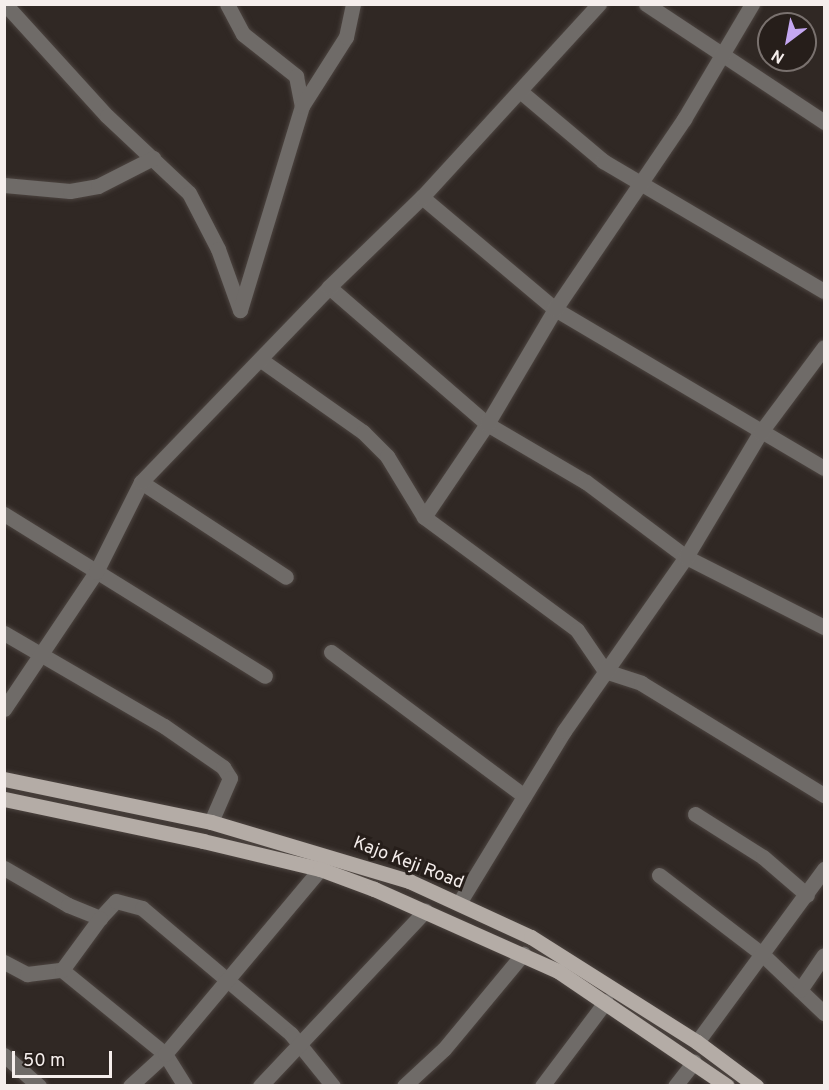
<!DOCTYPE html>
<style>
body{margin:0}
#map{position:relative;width:829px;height:1090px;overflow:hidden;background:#302824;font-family:Overpass,sans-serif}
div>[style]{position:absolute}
.roads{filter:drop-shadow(0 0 2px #4c4440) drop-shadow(0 0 2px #4c4440)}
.minor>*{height:15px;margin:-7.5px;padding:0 7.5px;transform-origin:7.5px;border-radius:7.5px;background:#6f6b68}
.major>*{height:15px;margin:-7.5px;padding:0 7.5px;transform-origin:7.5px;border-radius:7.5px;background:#b4aca6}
span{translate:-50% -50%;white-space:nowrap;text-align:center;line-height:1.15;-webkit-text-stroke:6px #261e1a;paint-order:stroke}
.street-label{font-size:18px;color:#f5eeec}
.frame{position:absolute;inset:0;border:6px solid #f5eeec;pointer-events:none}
.north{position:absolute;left:757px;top:12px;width:60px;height:60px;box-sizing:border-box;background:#261e1a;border:2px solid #79716e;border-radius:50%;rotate:212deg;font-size:16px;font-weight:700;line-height:24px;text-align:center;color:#f5eeec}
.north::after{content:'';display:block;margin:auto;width:21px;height:27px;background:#c4a7f1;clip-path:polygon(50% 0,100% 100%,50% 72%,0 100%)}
.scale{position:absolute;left:12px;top:1051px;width:100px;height:27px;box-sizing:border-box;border:3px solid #f5eeec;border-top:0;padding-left:8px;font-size:18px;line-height:21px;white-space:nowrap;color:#f5eeec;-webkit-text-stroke:4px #261e1a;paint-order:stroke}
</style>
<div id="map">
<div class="roads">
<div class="minor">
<i style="left:5px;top:4px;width:151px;rotate:47.7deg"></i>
<i style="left:107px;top:116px;width:112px;rotate:43.2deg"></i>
<i style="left:189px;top:193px;width:63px;rotate:62.6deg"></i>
<i style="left:218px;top:249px;width:65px;rotate:70.2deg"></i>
<i style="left:227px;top:4px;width:34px;rotate:62deg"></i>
<i style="left:243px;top:34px;width:68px;rotate:38.4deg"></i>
<i style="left:296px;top:76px;width:31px;rotate:79deg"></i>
<i style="left:646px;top:4px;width:214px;rotate:33.5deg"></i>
<i style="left:520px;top:91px;width:109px;rotate:40.1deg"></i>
<i style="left:603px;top:161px;width:256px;rotate:30.5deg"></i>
<i style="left:4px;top:185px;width:66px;rotate:5.2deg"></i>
<i style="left:70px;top:191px;width:28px;rotate:-10deg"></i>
<i style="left:98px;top:186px;width:62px;rotate:-27deg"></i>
<i style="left:422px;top:197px;width:174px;rotate:40.1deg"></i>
<i style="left:555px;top:309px;width:312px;rotate:30.6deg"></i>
<i style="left:329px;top:287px;width:209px;rotate:40.9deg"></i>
<i style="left:487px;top:424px;width:115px;rotate:30.4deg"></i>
<i style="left:586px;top:482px;width:125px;rotate:36.9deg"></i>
<i style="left:686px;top:557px;width:155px;rotate:26.9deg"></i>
<i style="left:240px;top:310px;width:213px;rotate:-73.1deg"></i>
<i style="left:302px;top:106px;width:82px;rotate:-57.5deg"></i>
<i style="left:346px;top:37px;width:34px;rotate:-78deg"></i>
<i style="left:261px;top:360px;width:125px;rotate:35.2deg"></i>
<i style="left:363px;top:432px;width:34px;rotate:45deg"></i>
<i style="left:387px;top:456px;width:71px;rotate:58.8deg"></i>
<i style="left:424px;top:517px;width:190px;rotate:36.4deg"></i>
<i style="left:577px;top:630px;width:50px;rotate:55.7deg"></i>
<i style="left:605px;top:671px;width:38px;rotate:18deg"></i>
<i style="left:641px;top:683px;width:215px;rotate:31.5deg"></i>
<i style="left:141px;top:482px;width:173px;rotate:33.2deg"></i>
<i style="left:4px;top:514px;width:307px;rotate:31.8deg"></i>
<i style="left:424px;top:517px;width:112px;rotate:-55.9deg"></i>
<i style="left:487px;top:424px;width:134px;rotate:-59.4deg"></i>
<i style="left:555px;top:309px;width:230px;rotate:-55.8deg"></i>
<i style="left:684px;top:119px;width:134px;rotate:-59.4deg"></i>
<i style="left:4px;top:633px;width:185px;rotate:30.2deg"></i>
<i style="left:164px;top:726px;width:72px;rotate:34.8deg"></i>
<i style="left:223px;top:767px;width:13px;rotate:58deg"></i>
<i style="left:230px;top:778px;width:48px;rotate:113.4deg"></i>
<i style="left:331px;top:652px;width:241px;rotate:36.7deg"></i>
<i style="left:4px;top:709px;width:165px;rotate:-56.1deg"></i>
<i style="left:96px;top:572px;width:101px;rotate:-63.4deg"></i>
<i style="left:141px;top:482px;width:271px;rotate:-46deg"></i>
<i style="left:329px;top:287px;width:129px;rotate:-44.1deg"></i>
<i style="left:422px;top:197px;width:262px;rotate:-47.5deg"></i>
<i style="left:695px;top:814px;width:80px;rotate:32.3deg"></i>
<i style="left:763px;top:857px;width:58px;rotate:40.8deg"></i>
<i style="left:4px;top:868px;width:74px;rotate:30deg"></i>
<i style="left:68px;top:905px;width:35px;rotate:22deg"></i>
<i style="left:100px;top:918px;width:23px;rotate:-47deg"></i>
<i style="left:116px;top:901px;width:27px;rotate:15deg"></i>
<i style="left:142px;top:908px;width:195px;rotate:40.2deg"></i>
<i style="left:291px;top:1034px;width:67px;rotate:51.1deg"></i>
<i style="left:659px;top:875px;width:130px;rotate:37.5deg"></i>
<i style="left:762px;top:954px;width:86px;rotate:43.6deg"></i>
<i style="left:459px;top:903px;width:202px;rotate:-58.6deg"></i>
<i style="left:564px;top:731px;width:213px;rotate:-55deg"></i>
<i style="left:686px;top:557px;width:144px;rotate:-59.2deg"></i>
<i style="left:760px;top:433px;width:107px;rotate:-53.3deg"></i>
<i style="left:4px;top:962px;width:26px;rotate:28deg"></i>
<i style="left:27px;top:974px;width:35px;rotate:-7deg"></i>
<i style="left:62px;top:970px;width:133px;rotate:39.2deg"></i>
<i style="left:165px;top:1054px;width:38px;rotate:58deg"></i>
<i style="left:62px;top:970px;width:64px;rotate:-53.8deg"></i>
<i style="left:800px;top:990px;width:42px;rotate:-55.6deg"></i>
<i style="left:697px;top:1042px;width:215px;rotate:-53.7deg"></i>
<i style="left:4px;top:1055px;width:47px;rotate:41.5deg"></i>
<i style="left:130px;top:1086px;width:47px;rotate:-42.4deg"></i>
<i style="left:165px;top:1054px;width:241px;rotate:-50deg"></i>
<i style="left:260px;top:1086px;width:241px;rotate:-46.7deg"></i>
<i style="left:404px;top:1086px;width:54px;rotate:-42.8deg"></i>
<i style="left:444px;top:1049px;width:124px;rotate:-50.3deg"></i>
<i style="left:542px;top:1086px;width:106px;rotate:-53deg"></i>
<i style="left:675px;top:1086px;width:31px;rotate:-52deg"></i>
</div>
<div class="major">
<i style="left:4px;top:779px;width:211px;rotate:11.7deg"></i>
<i style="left:211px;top:822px;width:207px;rotate:16.6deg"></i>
<i style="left:409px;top:881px;width:134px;rotate:24.7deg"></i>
<i style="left:531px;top:937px;width:196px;rotate:32.3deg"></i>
<i style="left:697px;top:1042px;width:74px;rotate:36.7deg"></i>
<i style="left:4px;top:799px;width:203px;rotate:11.9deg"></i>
<i style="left:203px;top:841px;width:120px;rotate:13.5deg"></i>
<i style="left:320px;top:869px;width:58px;rotate:20.3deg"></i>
<i style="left:374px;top:889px;width:201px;rotate:24deg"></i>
<i style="left:558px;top:971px;width:204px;rotate:34.2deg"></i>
</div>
</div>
<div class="street-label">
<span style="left:408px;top:864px;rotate:21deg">Kajo Keji Road</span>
</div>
<div class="frame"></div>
<div class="north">N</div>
<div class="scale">50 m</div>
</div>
